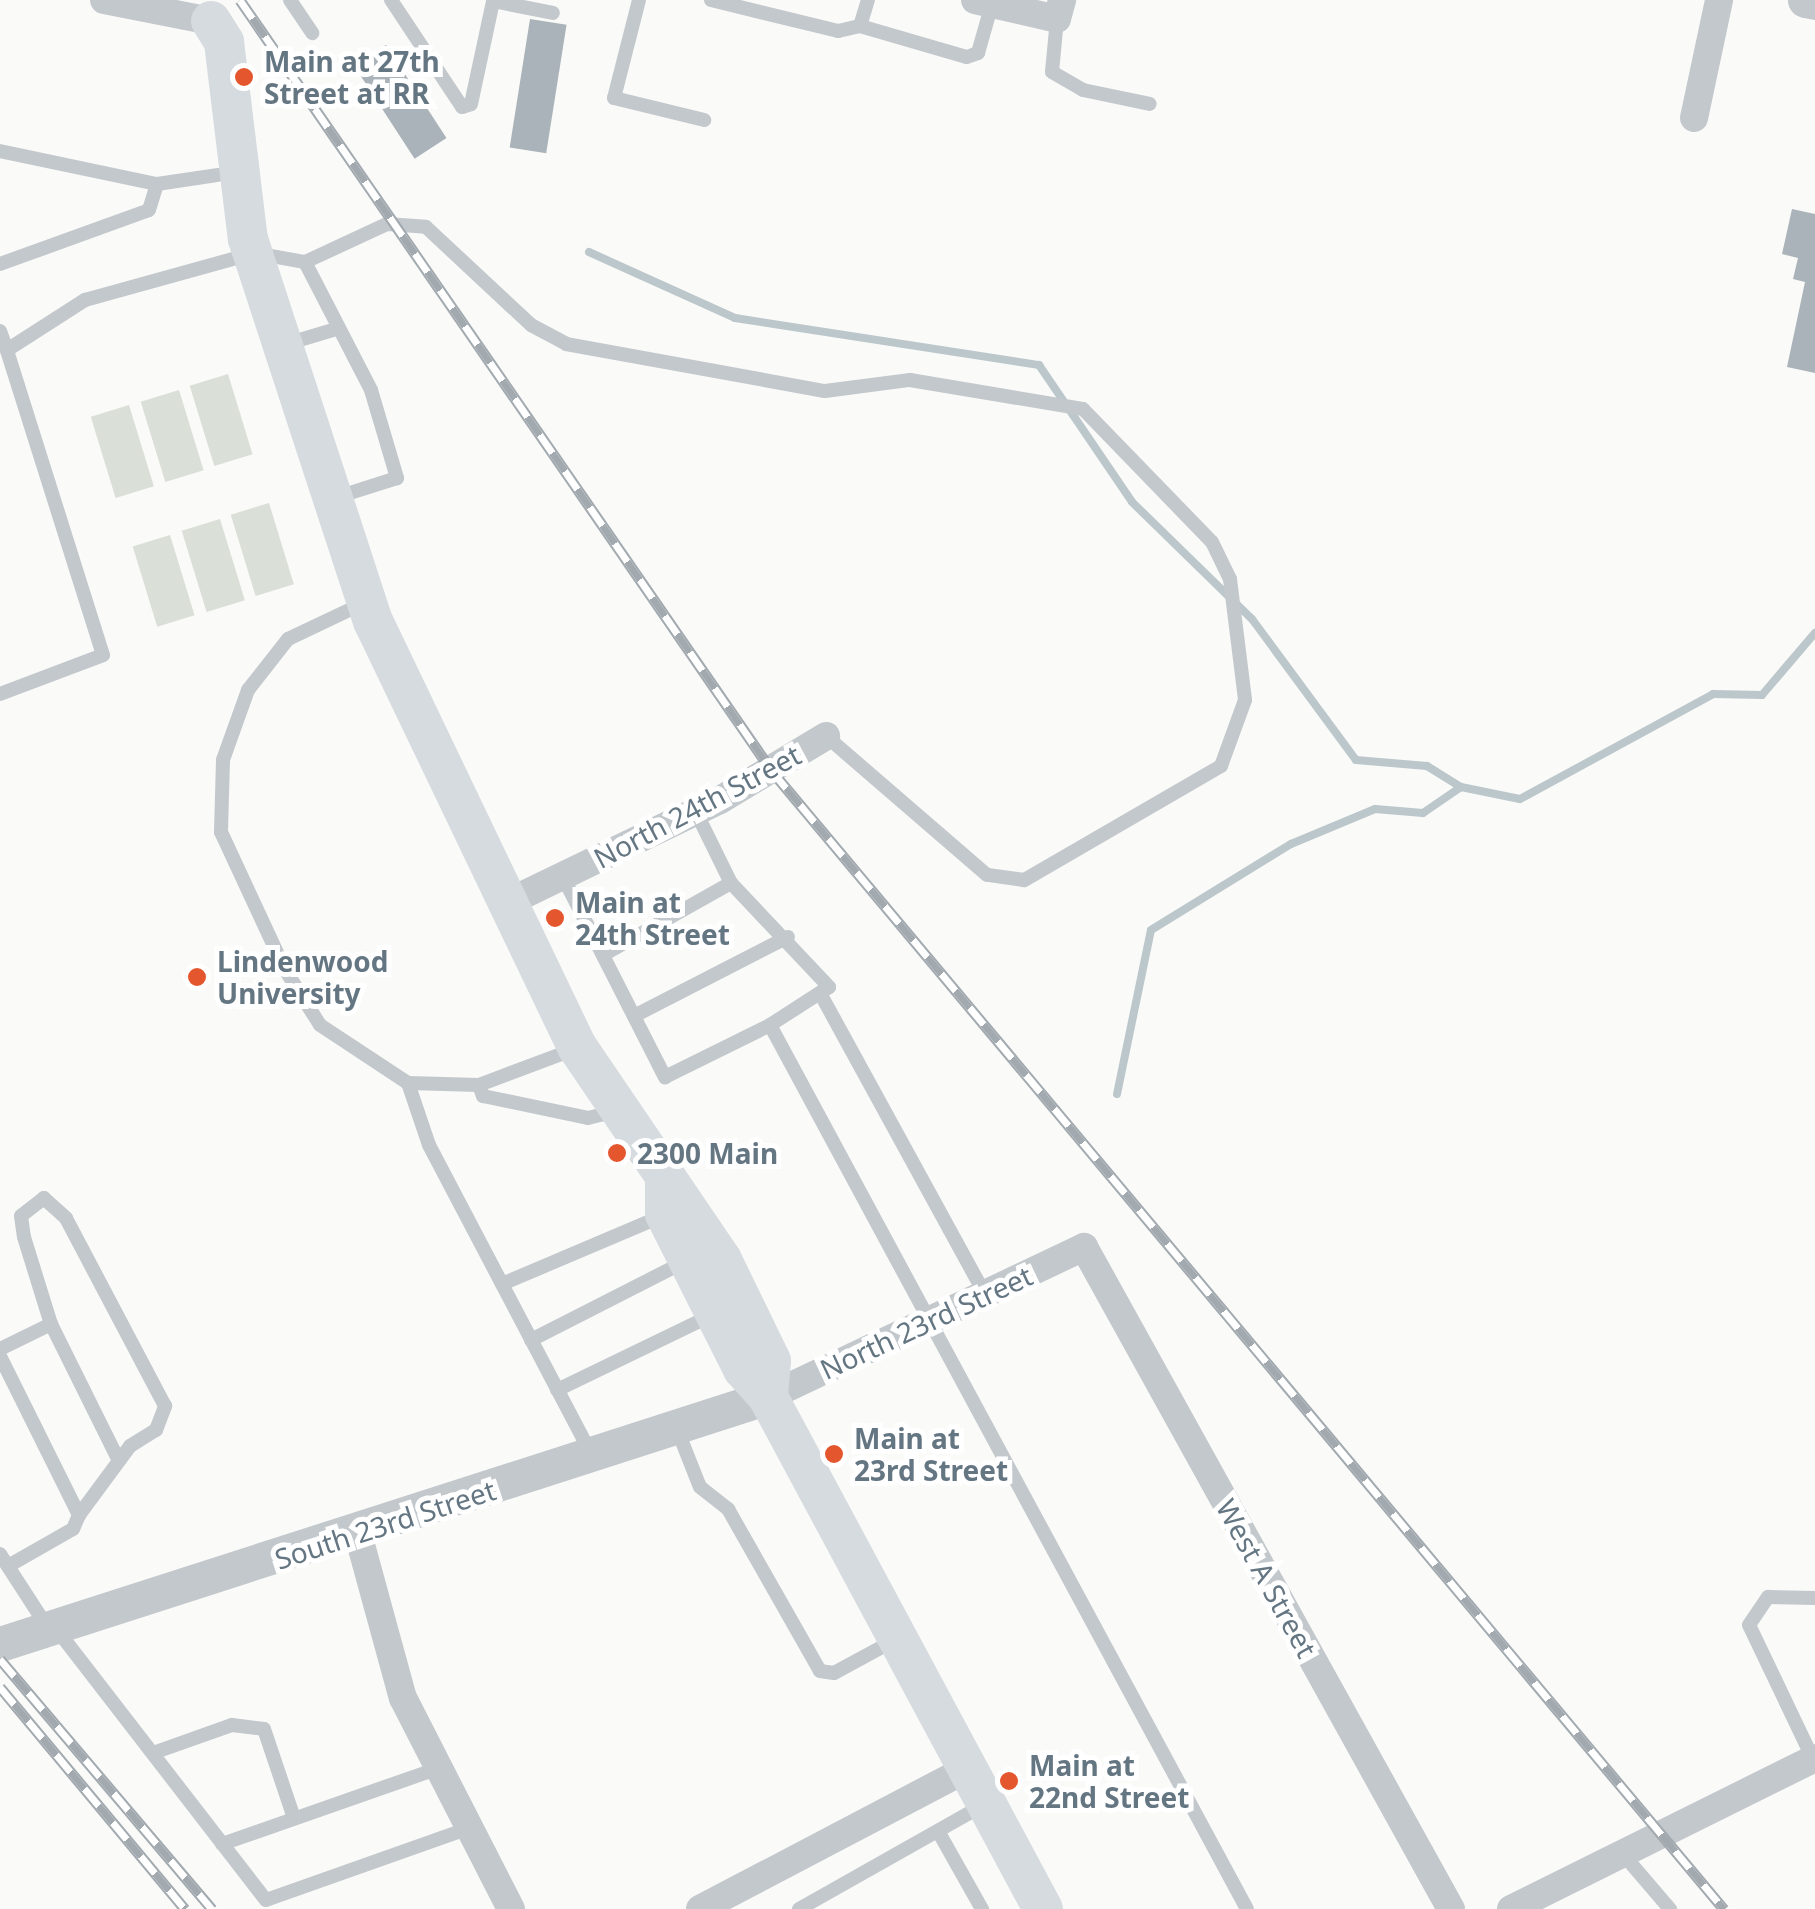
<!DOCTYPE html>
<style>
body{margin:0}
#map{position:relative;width:1815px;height:1909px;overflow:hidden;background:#fafaf8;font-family:"Noto Sans",sans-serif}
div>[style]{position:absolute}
.green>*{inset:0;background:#dadfd7;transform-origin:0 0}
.stream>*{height:8px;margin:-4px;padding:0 4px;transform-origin:4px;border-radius:4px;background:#bbc7cb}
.building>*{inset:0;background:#aab3b9;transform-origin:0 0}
.service>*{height:14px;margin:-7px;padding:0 7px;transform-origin:7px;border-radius:7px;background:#c3c8cc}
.minor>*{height:28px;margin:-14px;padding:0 14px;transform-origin:14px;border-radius:14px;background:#c3c8cc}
.tertiary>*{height:35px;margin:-17.5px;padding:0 17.5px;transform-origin:17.5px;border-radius:17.5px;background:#c3c8cc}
.secondary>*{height:40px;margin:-20px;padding:0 20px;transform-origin:20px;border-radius:20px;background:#d6dbdf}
.rail>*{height:11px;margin-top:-5.5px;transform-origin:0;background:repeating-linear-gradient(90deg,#fff 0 22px,#a2aab0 0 44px);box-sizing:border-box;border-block:2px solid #a2aab0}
.dots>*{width:28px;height:28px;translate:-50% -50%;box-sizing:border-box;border:5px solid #fff;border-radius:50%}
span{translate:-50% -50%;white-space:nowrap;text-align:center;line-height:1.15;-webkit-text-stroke:10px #fff;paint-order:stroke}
.poi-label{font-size:28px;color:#657683;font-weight:700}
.left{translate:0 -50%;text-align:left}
.street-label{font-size:28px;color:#657683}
</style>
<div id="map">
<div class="green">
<i style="left:228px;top:374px;width:84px;height:40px;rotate:73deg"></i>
<i style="left:179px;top:390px;width:84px;height:40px;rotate:73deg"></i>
<i style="left:129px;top:405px;width:85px;height:40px;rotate:73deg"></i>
<i style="left:269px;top:503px;width:85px;height:40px;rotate:73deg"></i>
<i style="left:220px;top:519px;width:85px;height:40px;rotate:73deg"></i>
<i style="left:170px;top:535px;width:84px;height:39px;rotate:73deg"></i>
</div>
<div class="stream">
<i style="left:589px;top:252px;width:160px;rotate:24.3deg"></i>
<i style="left:735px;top:318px;width:308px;rotate:8.8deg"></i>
<i style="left:1039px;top:365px;width:166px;rotate:55.8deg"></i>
<i style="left:1132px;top:502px;width:168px;rotate:44.3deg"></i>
<i style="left:1252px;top:619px;width:175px;rotate:53.6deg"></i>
<i style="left:1356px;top:760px;width:71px;rotate:4.8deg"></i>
<i style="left:1427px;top:766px;width:40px;rotate:32deg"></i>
<i style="left:1117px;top:1094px;width:167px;rotate:-78.3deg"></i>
<i style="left:1151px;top:930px;width:164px;rotate:-31.6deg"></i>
<i style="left:1291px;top:844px;width:91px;rotate:-22.6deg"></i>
<i style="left:1375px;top:809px;width:48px;rotate:4.8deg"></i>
<i style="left:1423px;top:813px;width:46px;rotate:-34.4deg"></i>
<i style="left:1461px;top:787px;width:60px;rotate:11.5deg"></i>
<i style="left:1520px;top:799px;width:220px;rotate:-28.5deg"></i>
<i style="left:1713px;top:694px;width:49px;rotate:1.2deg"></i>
<i style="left:1762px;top:695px;width:82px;rotate:-49.5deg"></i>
</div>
<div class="building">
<i style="left:530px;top:19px;width:37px;height:130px;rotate:9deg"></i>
<i style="left:386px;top:45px;width:111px;height:38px;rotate:57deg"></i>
<i style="clip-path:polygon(1792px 209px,1815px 214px,1815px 373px,1787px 367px,1805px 282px,1793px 279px,1798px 258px,1782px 254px)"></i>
</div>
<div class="service">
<i style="left:290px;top:0;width:40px;rotate:56deg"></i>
<i style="left:391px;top:0;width:128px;rotate:56.4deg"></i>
<i style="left:462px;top:107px;width:9px;rotate:-18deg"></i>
<i style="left:471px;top:104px;width:105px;rotate:-77.9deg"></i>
<i style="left:493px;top:1px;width:61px;rotate:11.3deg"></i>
<i style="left:639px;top:0;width:101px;rotate:104.3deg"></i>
<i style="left:614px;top:98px;width:93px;rotate:13.7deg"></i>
<i style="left:711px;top:0;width:131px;rotate:13.7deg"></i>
<i style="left:838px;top:31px;width:23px;rotate:-13deg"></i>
<i style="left:860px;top:26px;width:27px;rotate:-73deg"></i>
<i style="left:1057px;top:19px;width:53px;rotate:95.4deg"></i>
<i style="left:1052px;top:72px;width:36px;rotate:30deg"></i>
<i style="left:1083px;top:90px;width:68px;rotate:11.8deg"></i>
<i style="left:860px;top:26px;width:111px;rotate:16.2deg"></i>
<i style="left:967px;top:57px;width:12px;rotate:-20deg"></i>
<i style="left:978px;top:53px;width:51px;rotate:-74.1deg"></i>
<i style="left:0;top:151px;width:160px;rotate:11.9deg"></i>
<i style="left:157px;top:184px;width:62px;rotate:-8.4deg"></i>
<i style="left:305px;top:262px;width:90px;rotate:-24.9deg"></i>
<i style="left:387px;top:224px;width:39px;rotate:4deg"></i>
<i style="left:426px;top:227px;width:144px;rotate:43deg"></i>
<i style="left:531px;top:325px;width:40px;rotate:28deg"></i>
<i style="left:566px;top:344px;width:263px;rotate:10.3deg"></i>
<i style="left:825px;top:391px;width:86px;rotate:-7.4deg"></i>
<i style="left:910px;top:380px;width:175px;rotate:9.5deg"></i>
<i style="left:1083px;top:409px;width:185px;rotate:45.9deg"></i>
<i style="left:1212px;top:542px;width:41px;rotate:64.1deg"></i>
<i style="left:1230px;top:579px;width:122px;rotate:82.9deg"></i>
<i style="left:1245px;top:700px;width:70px;rotate:110deg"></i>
<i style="left:1221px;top:766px;width:228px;rotate:149.9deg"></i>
<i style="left:1024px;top:880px;width:37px;rotate:-172deg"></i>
<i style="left:987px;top:875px;width:213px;rotate:-139.2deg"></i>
<i style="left:0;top:264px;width:158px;rotate:-19.9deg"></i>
<i style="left:149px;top:210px;width:27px;rotate:-73deg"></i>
<i style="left:0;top:331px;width:20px;rotate:70deg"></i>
<i style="left:286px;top:344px;width:49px;rotate:-16.6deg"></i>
<i style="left:366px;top:602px;width:86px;rotate:154.6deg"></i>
<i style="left:288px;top:639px;width:65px;rotate:128.1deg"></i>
<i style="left:248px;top:690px;width:74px;rotate:109.7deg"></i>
<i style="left:223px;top:760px;width:72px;rotate:91.6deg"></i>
<i style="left:221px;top:832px;width:150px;rotate:65.1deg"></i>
<i style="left:284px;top:968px;width:67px;rotate:57.7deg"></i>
<i style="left:320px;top:1025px;width:105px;rotate:33.4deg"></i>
<i style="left:408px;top:1083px;width:71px;rotate:1.6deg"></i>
<i style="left:479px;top:1085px;width:103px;rotate:-20.6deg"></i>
<i style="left:0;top:694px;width:110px;rotate:-20.7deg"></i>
<i style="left:103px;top:655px;width:320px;rotate:-107.5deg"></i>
<i style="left:7px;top:350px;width:93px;rotate:-32.7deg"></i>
<i style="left:85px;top:300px;width:175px;rotate:-15.5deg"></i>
<i style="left:254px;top:253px;width:52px;rotate:10deg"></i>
<i style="left:305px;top:262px;width:144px;rotate:62.7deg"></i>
<i style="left:371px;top:390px;width:92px;rotate:73.5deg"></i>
<i style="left:397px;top:478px;width:63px;rotate:162.4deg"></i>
<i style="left:696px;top:812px;width:79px;rotate:63.8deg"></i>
<i style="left:731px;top:883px;width:143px;rotate:46.7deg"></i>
<i style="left:829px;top:987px;width:70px;rotate:147.2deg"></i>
<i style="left:770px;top:1025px;width:1004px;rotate:61.65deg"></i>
<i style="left:563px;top:877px;width:225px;rotate:63deg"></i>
<i style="left:665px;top:1077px;width:117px;rotate:-26.3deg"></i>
<i style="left:603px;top:955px;width:147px;rotate:-29.4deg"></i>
<i style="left:820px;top:993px;width:343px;rotate:61.3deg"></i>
<i style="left:634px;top:1016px;width:173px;rotate:-27.2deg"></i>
<i style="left:408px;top:1083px;width:65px;rotate:71.3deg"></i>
<i style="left:429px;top:1145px;width:349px;rotate:62.3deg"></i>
<i style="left:479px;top:1085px;width:12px;rotate:70deg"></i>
<i style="left:483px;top:1096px;width:107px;rotate:11.8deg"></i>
<i style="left:588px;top:1118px;width:30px;rotate:-14deg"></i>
<i style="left:502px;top:1284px;width:174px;rotate:-23deg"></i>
<i style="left:531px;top:1340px;width:174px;rotate:-27deg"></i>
<i style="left:0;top:1349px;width:57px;rotate:-26.1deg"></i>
<i style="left:0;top:1356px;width:178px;rotate:63.6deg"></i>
<i style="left:79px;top:1515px;width:15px;rotate:113deg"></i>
<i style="left:73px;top:1529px;width:73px;rotate:150.3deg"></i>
<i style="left:557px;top:1390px;width:174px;rotate:-25.8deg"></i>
<i style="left:677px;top:1429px;width:62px;rotate:68.4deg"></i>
<i style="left:700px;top:1487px;width:36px;rotate:38deg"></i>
<i style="left:728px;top:1509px;width:186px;rotate:60.4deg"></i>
<i style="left:820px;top:1671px;width:14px;rotate:8deg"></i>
<i style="left:834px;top:1673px;width:69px;rotate:-28.4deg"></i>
<i style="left:79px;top:1515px;width:86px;rotate:-53.5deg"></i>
<i style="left:130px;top:1446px;width:31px;rotate:-32deg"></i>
<i style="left:156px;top:1430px;width:26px;rotate:-69deg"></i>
<i style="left:165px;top:1406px;width:212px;rotate:-117.8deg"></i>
<i style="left:66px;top:1218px;width:30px;rotate:-138deg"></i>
<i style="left:44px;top:1198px;width:29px;rotate:142deg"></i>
<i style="left:21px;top:1216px;width:21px;rotate:82deg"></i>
<i style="left:24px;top:1237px;width:91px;rotate:72.8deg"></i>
<i style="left:51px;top:1324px;width:151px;rotate:63.6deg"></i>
<i style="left:0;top:1554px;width:77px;rotate:57.1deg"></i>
<i style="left:61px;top:1635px;width:335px;rotate:52.3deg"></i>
<i style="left:266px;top:1900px;width:215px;rotate:-19.5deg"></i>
<i style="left:153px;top:1753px;width:84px;rotate:-19.5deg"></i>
<i style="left:232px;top:1725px;width:32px;rotate:7deg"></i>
<i style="left:264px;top:1729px;width:94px;rotate:71.4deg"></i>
<i style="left:1813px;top:1759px;width:148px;rotate:-115.5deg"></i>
<i style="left:1749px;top:1625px;width:34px;rotate:-56deg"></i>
<i style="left:1768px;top:1597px;width:47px;rotate:1.2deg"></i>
<i style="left:938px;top:1831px;width:90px;rotate:60.6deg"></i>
<i style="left:222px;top:1844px;width:230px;rotate:-19.3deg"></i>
<i style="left:1622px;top:1853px;width:74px;rotate:49.4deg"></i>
<i style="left:799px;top:1909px;width:214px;rotate:-29.4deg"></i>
</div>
<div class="minor">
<i style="left:104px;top:0;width:109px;rotate:11.1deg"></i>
<i style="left:975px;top:0;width:84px;rotate:13deg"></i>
<i style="left:1057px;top:19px;width:20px;rotate:-75deg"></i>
<i style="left:1694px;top:118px;width:121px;rotate:-78deg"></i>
<i style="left:513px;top:900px;width:230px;rotate:-25.8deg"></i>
<i style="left:720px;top:800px;width:124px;rotate:-31.1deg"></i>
<i style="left:768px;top:1397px;width:350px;rotate:-25.4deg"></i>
<i style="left:1084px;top:1247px;width:757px;rotate:61deg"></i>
<i style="left:358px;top:1534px;width:170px;rotate:74.7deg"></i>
<i style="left:403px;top:1698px;width:237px;rotate:62.9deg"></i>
<i style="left:700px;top:1909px;width:301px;rotate:-27.7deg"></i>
<i style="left:1511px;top:1909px;width:339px;rotate:-26.4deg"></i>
</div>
<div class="tertiary">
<i style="left:1805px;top:0;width:10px;rotate:11deg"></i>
<i style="left:0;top:1644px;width:807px;rotate:-17.83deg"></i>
</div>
<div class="secondary">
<i style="left:211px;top:21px;width:25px;rotate:58deg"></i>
<i style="left:224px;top:42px;width:198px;rotate:83.1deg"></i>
<i style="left:248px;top:239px;width:402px;rotate:71.9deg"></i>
<i style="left:373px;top:621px;width:474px;rotate:64.4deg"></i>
<i style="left:578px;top:1048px;width:256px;rotate:55.8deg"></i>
<i style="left:722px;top:1260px;width:112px;rotate:64.1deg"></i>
<i style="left:771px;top:1361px;width:36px;rotate:95deg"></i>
<i style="left:665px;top:1183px;width:31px;rotate:90deg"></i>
<i style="left:665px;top:1214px;width:174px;rotate:63.3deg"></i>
<i style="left:743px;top:1369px;width:38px;rotate:48deg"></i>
<i style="left:768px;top:1397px;width:581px;rotate:61.76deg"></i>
</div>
<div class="rail">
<i style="left:240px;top:0;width:937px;rotate:55.39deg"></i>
<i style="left:772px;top:771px;width:1484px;rotate:50.09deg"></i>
<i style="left:0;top:1659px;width:328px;rotate:49.7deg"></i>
<i style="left:0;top:1687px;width:289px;rotate:50.2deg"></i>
</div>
<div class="dots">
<i style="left:244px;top:77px;background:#e4572e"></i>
<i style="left:555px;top:918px;background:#e4572e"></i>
<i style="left:197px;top:977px;background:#e4572e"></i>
<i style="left:617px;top:1153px;background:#e4572e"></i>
<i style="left:834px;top:1454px;background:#e4572e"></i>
<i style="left:1009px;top:1781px;background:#e4572e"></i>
</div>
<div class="poi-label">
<span class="left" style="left:264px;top:77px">Main at 27th<br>Street at RR</span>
<span class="left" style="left:575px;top:918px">Main at<br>24th Street</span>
<span class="left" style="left:217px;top:977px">Lindenwood<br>University</span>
<span class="left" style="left:637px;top:1153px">2300 Main</span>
<span class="left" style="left:854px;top:1454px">Main at<br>23rd Street</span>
<span class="left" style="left:1029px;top:1781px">Main at<br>22nd Street</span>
</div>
<div class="street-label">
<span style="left:697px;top:806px;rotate:-28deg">North 24th Street</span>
<span style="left:926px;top:1322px;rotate:-25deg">North 23rd Street</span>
<span style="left:385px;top:1524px;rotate:-18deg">South 23rd Street</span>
<span style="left:1267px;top:1578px;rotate:61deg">West A Street</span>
</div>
</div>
